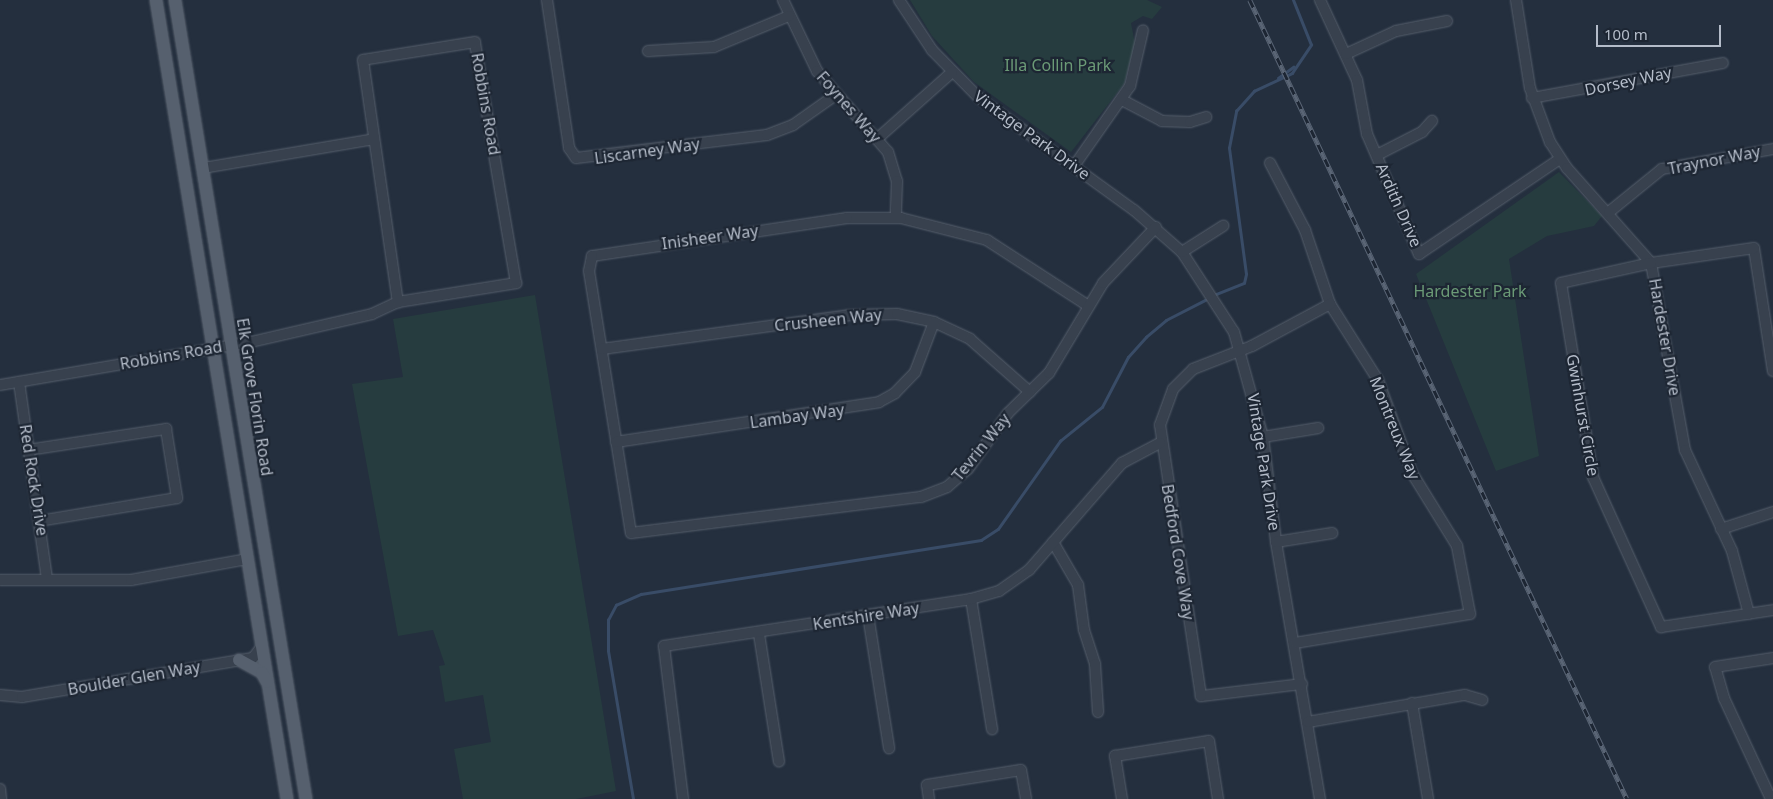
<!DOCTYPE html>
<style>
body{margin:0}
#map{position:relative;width:1773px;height:799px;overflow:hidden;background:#242f3e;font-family:"Noto Sans",sans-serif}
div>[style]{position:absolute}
.green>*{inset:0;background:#263c3f}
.stream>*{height:2.5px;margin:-1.25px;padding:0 1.25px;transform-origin:1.25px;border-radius:1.25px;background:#394c67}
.roads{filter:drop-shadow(0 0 1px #565f6c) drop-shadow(0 0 1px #565f6c)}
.minor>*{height:10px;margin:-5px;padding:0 5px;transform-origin:5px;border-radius:5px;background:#38414e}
.major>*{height:12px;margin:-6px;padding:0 6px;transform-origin:6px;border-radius:6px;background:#56606e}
.rail>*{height:4.5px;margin-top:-2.25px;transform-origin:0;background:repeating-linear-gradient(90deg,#1d2633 0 8px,#5a6575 0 16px);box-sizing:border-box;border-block:1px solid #5a6575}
span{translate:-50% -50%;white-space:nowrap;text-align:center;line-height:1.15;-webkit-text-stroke:4.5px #1d2633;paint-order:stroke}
.park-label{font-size:16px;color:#6b9a76}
.street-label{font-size:16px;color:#b4bcc9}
.scale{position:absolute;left:1596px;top:25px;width:125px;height:22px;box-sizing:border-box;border:2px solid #b4bcc9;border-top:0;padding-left:6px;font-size:15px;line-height:18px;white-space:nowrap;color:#b4bcc9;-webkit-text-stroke:4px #1d2633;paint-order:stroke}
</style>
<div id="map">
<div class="green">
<i style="clip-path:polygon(910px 0,1147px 0,1162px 7px,1152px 19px,1143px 16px,1131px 23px,1135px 44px,1124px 84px,1071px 152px,974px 82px,932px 36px)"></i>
<i style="clip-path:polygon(1559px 172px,1602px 216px,1594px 226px,1547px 236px,1509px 259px,1539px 456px,1496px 471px,1416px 274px)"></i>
<i style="clip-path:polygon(535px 295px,616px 791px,576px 799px,463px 799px,454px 749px,491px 742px,483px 695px,445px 702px,439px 666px,445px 665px,433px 630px,398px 636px,352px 384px,403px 377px,393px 319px)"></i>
</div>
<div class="stream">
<i style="left:1278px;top:78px;width:19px;rotate:-36deg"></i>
<i style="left:1214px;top:295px;width:32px;rotate:-22deg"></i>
<i style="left:1244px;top:283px;width:9px;rotate:-77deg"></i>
<i style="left:1246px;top:274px;width:127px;rotate:-97.7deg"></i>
<i style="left:1229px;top:148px;width:38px;rotate:-79deg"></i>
<i style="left:1236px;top:111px;width:27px;rotate:-48deg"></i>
<i style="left:1254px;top:91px;width:42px;rotate:-25.3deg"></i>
<i style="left:1292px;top:73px;width:34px;rotate:-56deg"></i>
<i style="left:1311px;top:45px;width:48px;rotate:-111.8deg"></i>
<i style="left:633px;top:799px;width:150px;rotate:-99.6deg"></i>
<i style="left:608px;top:651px;width:31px;rotate:-90deg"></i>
<i style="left:608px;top:620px;width:17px;rotate:-62deg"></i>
<i style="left:616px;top:605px;width:27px;rotate:-24deg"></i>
<i style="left:641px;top:594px;width:344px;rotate:-9deg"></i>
<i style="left:981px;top:540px;width:20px;rotate:-33deg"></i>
<i style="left:998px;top:529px;width:108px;rotate:-54.8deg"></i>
<i style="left:1060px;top:441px;width:54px;rotate:-39deg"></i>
<i style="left:1102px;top:407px;width:56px;rotate:-62.5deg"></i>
<i style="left:1128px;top:357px;width:27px;rotate:-48deg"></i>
<i style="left:1146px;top:337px;width:26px;rotate:-40deg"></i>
<i style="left:1166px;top:320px;width:48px;rotate:-27.1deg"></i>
</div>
<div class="roads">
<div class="minor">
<i style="left:547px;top:0;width:150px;rotate:81.5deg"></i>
<i style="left:569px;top:148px;width:12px;rotate:55deg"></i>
<i style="left:576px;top:158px;width:192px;rotate:-6.9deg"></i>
<i style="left:767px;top:135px;width:28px;rotate:-21deg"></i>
<i style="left:793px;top:125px;width:54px;rotate:-35.2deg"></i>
<i style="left:783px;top:0;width:79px;rotate:64.4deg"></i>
<i style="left:817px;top:71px;width:108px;rotate:48.8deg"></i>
<i style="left:888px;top:152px;width:30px;rotate:73deg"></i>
<i style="left:897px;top:181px;width:37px;rotate:92deg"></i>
<i style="left:899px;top:0;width:60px;rotate:56.6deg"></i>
<i style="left:932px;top:50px;width:67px;rotate:45.6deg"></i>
<i style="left:979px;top:98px;width:191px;rotate:35.9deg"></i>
<i style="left:1134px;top:210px;width:64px;rotate:41.2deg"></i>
<i style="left:1182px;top:252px;width:95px;rotate:57deg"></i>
<i style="left:1234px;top:332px;width:109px;rotate:74.6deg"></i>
<i style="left:1263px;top:437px;width:106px;rotate:82.9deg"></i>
<i style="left:1276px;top:542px;width:261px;rotate:80.3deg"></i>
<i style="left:1320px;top:0;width:88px;rotate:65.2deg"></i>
<i style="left:1357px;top:80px;width:55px;rotate:79.5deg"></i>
<i style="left:1367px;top:134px;width:131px;rotate:66.6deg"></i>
<i style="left:1419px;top:254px;width:170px;rotate:-34deg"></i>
<i style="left:1516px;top:0;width:89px;rotate:81deg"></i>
<i style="left:1530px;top:88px;width:58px;rotate:69.7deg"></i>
<i style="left:1550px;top:142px;width:31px;rotate:57deg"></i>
<i style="left:1567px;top:168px;width:127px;rotate:48.5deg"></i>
<i style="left:1651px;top:263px;width:190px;rotate:79.7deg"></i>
<i style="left:1685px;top:450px;width:111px;rotate:65deg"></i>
<i style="left:1732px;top:551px;width:65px;rotate:74.9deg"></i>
<i style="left:648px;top:51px;width:66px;rotate:-3.5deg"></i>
<i style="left:714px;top:47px;width:81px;rotate:-22.5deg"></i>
<i style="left:1346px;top:54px;width:55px;rotate:-24.7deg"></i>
<i style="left:1396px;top:31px;width:52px;rotate:-11.1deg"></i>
<i style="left:1532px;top:98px;width:194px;rotate:-10.4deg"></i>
<i style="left:1122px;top:100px;width:45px;rotate:27.7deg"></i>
<i style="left:1162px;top:121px;width:28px;rotate:2deg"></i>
<i style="left:1190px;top:122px;width:17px;rotate:-17deg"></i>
<i style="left:878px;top:138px;width:99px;rotate:-41.7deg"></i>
<i style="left:1377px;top:155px;width:51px;rotate:-27.1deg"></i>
<i style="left:1422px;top:132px;width:15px;rotate:-48deg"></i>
<i style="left:1270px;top:163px;width:76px;rotate:62.4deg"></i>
<i style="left:1305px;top:230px;width:78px;rotate:71.3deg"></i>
<i style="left:1330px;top:304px;width:90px;rotate:57.7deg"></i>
<i style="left:1378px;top:380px;width:99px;rotate:69.9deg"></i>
<i style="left:1412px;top:473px;width:86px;rotate:58.3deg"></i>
<i style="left:1457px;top:546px;width:69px;rotate:79.2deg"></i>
<i style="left:1470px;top:614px;width:177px;rotate:170.6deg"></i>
<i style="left:1074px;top:166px;width:98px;rotate:-55deg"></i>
<i style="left:1130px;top:86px;width:57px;rotate:-76.9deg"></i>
<i style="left:203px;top:168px;width:173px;rotate:-9.6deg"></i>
<i style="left:1609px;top:212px;width:68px;rotate:-39.1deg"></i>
<i style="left:1662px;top:169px;width:113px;rotate:-10.2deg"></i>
<i style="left:1182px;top:252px;width:49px;rotate:-32.4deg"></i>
<i style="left:1087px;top:305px;width:119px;rotate:-147deg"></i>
<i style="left:987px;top:240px;width:89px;rotate:-165.7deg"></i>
<i style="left:901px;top:218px;width:54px;rotate:180deg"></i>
<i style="left:847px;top:218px;width:258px;rotate:171.5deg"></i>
<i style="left:592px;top:256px;width:15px;rotate:101deg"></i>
<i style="left:589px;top:271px;width:265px;rotate:80.9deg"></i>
<i style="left:631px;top:533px;width:292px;rotate:-7.1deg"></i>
<i style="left:921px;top:497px;width:28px;rotate:-21deg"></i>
<i style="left:947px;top:487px;width:28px;rotate:-41deg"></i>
<i style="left:968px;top:469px;width:69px;rotate:-54.5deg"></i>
<i style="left:1008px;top:413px;width:57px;rotate:-44.3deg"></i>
<i style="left:1049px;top:373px;width:105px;rotate:-59deg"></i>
<i style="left:1103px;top:283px;width:77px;rotate:-46.6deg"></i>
<i style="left:602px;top:349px;width:249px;rotate:-7.8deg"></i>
<i style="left:849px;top:315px;width:48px;rotate:-1.2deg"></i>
<i style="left:897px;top:314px;width:38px;rotate:12deg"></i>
<i style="left:934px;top:322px;width:40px;rotate:25deg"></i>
<i style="left:970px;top:339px;width:80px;rotate:41.5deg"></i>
<i style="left:1773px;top:371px;width:124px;rotate:-98.8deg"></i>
<i style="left:1754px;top:248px;width:104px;rotate:171.7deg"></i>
<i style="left:1651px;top:263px;width:92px;rotate:167.5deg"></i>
<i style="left:1561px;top:283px;width:197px;rotate:80.6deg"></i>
<i style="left:1593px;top:477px;width:165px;rotate:65.6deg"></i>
<i style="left:1661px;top:627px;width:113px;rotate:-8.6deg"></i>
<i style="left:19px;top:382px;width:198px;rotate:81.9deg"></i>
<i style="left:0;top:385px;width:255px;rotate:-9.7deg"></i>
<i style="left:251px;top:342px;width:124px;rotate:-13deg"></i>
<i style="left:372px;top:314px;width:29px;rotate:-25deg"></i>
<i style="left:398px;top:302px;width:120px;rotate:-9.1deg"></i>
<i style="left:516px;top:283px;width:244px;rotate:-99.7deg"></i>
<i style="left:475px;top:42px;width:113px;rotate:170.9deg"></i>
<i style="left:363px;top:60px;width:245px;rotate:81.8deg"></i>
<i style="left:1263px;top:437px;width:56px;rotate:-9.3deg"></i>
<i style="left:616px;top:442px;width:266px;rotate:-8.6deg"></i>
<i style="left:879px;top:402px;width:18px;rotate:-29deg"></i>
<i style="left:895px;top:393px;width:29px;rotate:-46deg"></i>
<i style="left:915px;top:372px;width:53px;rotate:-69.2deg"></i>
<i style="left:28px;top:450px;width:140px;rotate:-8.7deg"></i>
<i style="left:166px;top:429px;width:70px;rotate:80.9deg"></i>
<i style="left:177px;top:498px;width:139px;rotate:170.5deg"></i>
<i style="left:1721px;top:529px;width:55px;rotate:-18.1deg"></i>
<i style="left:1053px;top:542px;width:50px;rotate:59.8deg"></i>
<i style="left:1078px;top:585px;width:45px;rotate:82.4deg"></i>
<i style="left:1084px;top:630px;width:36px;rotate:72deg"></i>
<i style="left:1095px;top:664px;width:48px;rotate:86.4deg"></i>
<i style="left:1276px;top:542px;width:57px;rotate:-9.1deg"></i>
<i style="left:0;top:580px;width:131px"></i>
<i style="left:131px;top:580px;width:119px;rotate:-10.2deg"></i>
<i style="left:971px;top:599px;width:132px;rotate:80.8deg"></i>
<i style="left:868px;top:615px;width:135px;rotate:81deg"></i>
<i style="left:759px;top:634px;width:129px;rotate:81.1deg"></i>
<i style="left:1302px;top:684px;width:102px;rotate:173.2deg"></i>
<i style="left:1201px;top:696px;width:274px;rotate:-98.6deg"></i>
<i style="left:1160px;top:425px;width:38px;rotate:-70deg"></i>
<i style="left:1173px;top:389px;width:28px;rotate:-45deg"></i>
<i style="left:1193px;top:369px;width:63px;rotate:-21.3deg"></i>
<i style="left:1252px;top:346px;width:89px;rotate:-28.3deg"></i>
<i style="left:0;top:695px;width:22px;rotate:5deg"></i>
<i style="left:22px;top:697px;width:234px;rotate:-9.6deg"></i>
<i style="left:253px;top:658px;width:15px;rotate:-53deg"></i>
<i style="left:1412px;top:703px;width:97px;rotate:80.5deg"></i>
<i style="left:1308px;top:722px;width:159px;rotate:-9.8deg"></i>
<i style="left:1465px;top:695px;width:18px;rotate:16deg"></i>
<i style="left:0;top:789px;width:10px;rotate:84deg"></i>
<i style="left:683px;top:799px;width:154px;rotate:-97.1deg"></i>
<i style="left:664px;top:646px;width:311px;rotate:-8.7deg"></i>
<i style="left:971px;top:599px;width:29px;rotate:-16deg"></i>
<i style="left:999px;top:591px;width:37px;rotate:-35deg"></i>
<i style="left:1029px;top:570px;width:142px;rotate:-49deg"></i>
<i style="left:1122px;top:463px;width:43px;rotate:-27.8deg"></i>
<i style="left:929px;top:799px;width:14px;rotate:-98deg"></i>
<i style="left:927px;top:785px;width:95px;rotate:-9.1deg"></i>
<i style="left:1021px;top:770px;width:29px;rotate:80deg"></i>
<i style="left:1122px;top:799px;width:44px;rotate:-99.2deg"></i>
<i style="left:1115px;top:756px;width:95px;rotate:-9.1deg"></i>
<i style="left:1209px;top:741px;width:59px;rotate:81.2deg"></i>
<i style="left:1771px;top:799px;width:111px;rotate:-115deg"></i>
<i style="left:1724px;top:698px;width:32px;rotate:-106deg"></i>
<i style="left:1715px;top:667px;width:59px;rotate:-8.8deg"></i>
</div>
<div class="major">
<i style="left:156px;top:0;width:810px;rotate:80.69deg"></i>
<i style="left:175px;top:0;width:810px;rotate:80.69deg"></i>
<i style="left:239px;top:660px;width:26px;rotate:29deg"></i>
<i style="left:262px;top:673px;width:10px;rotate:61deg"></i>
</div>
</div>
<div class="rail">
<i style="left:1250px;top:0;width:883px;rotate:64.74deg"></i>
</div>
<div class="park-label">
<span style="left:1058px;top:65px">Illa Collin Park</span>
<span style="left:1470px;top:291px">Hardester Park</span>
</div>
<div class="street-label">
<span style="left:1628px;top:81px;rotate:-12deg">Dorsey Way</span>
<span style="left:486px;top:104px;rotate:80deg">Robbins Road</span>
<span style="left:849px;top:107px;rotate:49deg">Foynes Way</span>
<span style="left:1032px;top:135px;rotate:36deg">Vintage Park Drive</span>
<span style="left:647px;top:151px;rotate:-8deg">Liscarney Way</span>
<span style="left:1714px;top:160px;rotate:-11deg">Traynor Way</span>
<span style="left:1399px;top:205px;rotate:66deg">Ardith Drive</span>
<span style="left:710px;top:237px;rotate:-8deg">Inisheer Way</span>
<span style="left:828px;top:320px;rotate:-6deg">Crusheen Way</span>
<span style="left:1665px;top:337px;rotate:80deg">Hardester Drive</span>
<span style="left:171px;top:355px;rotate:-10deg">Robbins Road</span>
<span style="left:255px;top:397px;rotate:81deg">Elk Grove Florin Road</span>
<span style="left:1583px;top:415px;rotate:80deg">Gwinhurst Circle</span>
<span style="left:797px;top:416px;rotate:-8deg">Lambay Way</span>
<span style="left:1395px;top:428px;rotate:68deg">Montreux Way</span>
<span style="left:981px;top:447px;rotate:-51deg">Tevrin Way</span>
<span style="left:1264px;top:462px;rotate:81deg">Vintage Park Drive</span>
<span style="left:34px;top:480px;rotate:81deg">Red Rock Drive</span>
<span style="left:1178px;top:552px;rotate:81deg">Bedford Cove Way</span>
<span style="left:866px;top:616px;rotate:-9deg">Kentshire Way</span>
<span style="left:134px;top:678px;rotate:-10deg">Boulder Glen Way</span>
</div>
<div class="scale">100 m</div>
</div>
